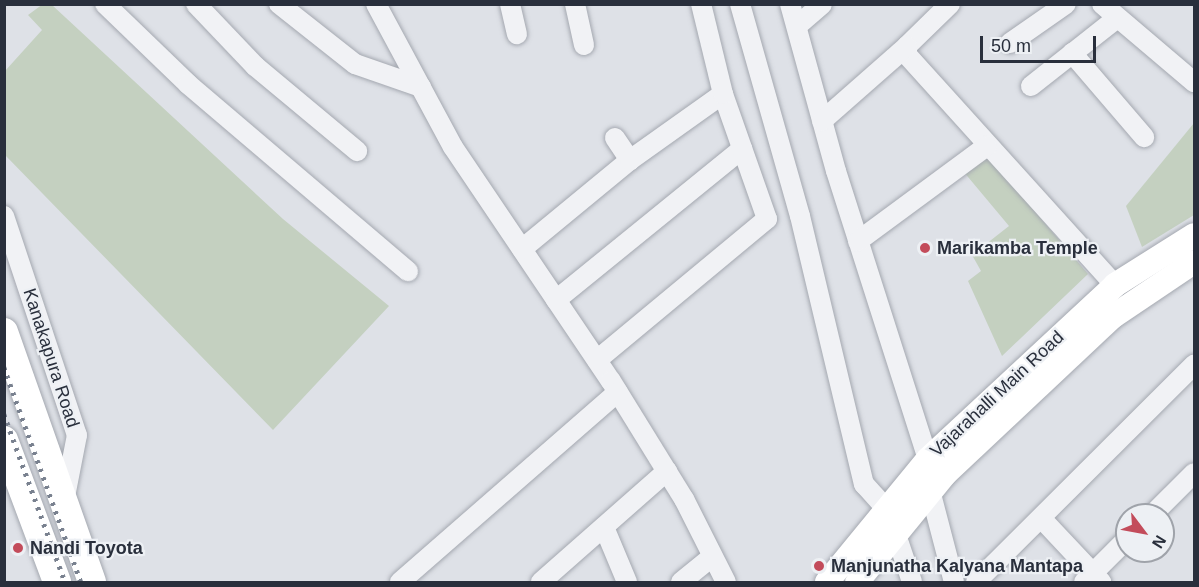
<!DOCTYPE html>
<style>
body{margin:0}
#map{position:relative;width:1199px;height:587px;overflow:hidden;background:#dee1e7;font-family:Arial,sans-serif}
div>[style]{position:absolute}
.green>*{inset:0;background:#c4d0c0}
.roads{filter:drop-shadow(0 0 2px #a4a8b0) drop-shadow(0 0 2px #a4a8b0)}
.minor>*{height:20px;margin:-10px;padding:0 10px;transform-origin:10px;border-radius:10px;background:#f1f2f5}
.major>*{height:24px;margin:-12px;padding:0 12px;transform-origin:12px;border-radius:12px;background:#fff}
.highway>*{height:28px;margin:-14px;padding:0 14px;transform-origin:14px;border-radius:14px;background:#fff}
.rail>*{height:4.5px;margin-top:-2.25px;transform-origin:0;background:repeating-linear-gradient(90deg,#79818f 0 3px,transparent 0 9px)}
.dots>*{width:16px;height:16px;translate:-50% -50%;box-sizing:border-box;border:3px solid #edf0f4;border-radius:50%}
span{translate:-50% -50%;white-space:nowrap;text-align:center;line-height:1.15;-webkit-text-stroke:4.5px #edf0f4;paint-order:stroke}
.poi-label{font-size:18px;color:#292f3c;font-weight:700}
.left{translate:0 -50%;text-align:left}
.street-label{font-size:18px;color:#292f3c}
.frame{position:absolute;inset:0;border:6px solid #292f3c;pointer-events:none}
.north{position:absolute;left:1115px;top:503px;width:60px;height:60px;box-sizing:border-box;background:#edf0f4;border:2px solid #9fa3aa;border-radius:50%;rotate:122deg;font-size:16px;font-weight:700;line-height:24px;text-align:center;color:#292f3c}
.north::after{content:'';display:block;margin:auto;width:21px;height:27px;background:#c34c5b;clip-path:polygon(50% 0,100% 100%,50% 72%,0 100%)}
.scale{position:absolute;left:980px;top:36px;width:116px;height:27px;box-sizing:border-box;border:3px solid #292f3c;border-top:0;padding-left:8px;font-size:18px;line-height:21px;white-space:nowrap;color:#292f3c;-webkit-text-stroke:4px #edf0f4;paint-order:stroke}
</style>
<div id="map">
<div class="green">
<i style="clip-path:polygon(43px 4px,52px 5px,283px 219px,389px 306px,273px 430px,5px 155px,5px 71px,42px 30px,28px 15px)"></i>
<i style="clip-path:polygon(1194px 123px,1194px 215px,1142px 247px,1126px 206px)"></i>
<i style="clip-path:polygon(987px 155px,1088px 274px,1002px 356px,968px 281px,981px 271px,972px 255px,1009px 226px,963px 171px)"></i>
</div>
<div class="roads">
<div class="minor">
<i style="left:105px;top:4px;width:115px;rotate:43.9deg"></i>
<i style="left:188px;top:84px;width:289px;rotate:40.4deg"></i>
<i style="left:196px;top:4px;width:86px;rotate:46.4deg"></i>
<i style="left:255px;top:66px;width:133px;rotate:39.8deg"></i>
<i style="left:279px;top:4px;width:97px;rotate:38.3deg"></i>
<i style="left:355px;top:64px;width:70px;rotate:19.2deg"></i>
<i style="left:376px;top:4px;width:162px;rotate:61.7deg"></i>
<i style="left:453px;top:147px;width:282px;rotate:56deg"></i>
<i style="left:611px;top:381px;width:139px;rotate:58.3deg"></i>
<i style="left:684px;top:499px;width:93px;rotate:63.2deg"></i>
<i style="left:510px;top:4px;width:31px;rotate:77deg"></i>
<i style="left:575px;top:4px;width:42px;rotate:77.6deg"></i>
<i style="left:740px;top:4px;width:220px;rotate:74.2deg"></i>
<i style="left:800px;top:216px;width:276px;rotate:76.6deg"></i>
<i style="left:864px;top:484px;width:36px;rotate:48deg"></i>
<i style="left:888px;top:511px;width:75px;rotate:71.3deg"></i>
<i style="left:790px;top:4px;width:173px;rotate:74.6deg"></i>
<i style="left:836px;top:171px;width:302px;rotate:72.3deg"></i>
<i style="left:950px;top:4px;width:60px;rotate:135.7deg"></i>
<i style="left:907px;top:46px;width:9px;rotate:90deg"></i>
<i style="left:907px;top:55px;width:310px;rotate:47.9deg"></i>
<i style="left:1102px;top:4px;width:121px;rotate:40.3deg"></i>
<i style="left:797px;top:26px;width:33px;rotate:-41deg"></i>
<i style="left:1010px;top:43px;width:68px;rotate:-34.9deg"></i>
<i style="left:1072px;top:53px;width:111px;rotate:49.4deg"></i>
<i style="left:1031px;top:86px;width:110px;rotate:-38.3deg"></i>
<i style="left:822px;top:121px;width:113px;rotate:-41.4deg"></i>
<i style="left:615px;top:138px;width:27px;rotate:56deg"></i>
<i style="left:4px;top:216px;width:231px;rotate:71.6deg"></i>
<i style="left:77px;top:435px;width:63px;rotate:101deg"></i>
<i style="left:858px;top:241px;width:160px;rotate:-36.4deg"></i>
<i style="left:522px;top:249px;width:140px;rotate:-39.5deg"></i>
<i style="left:630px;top:160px;width:114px;rotate:-35.4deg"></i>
<i style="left:556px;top:300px;width:240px;rotate:-39.1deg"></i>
<i style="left:597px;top:360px;width:221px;rotate:-39.7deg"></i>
<i style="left:767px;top:219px;width:133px;rotate:-109.4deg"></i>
<i style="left:723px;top:94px;width:93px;rotate:-103.7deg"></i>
<i style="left:931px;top:494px;width:91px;rotate:75.4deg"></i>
<i style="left:1152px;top:515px;width:59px;rotate:-45deg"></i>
<i style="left:1041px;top:518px;width:88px;rotate:46.8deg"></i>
<i style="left:604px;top:527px;width:60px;rotate:67.3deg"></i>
<i style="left:400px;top:582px;width:289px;rotate:-41.1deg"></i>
<i style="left:541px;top:582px;width:168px;rotate:-41.4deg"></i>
<i style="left:681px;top:582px;width:40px;rotate:-39deg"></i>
<i style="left:976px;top:582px;width:308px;rotate:-44.9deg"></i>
<i style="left:1084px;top:582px;width:61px;rotate:-45deg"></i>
</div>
<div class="major">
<i style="left:827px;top:582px;width:159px;rotate:-50.6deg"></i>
<i style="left:928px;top:459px;width:255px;rotate:-42.9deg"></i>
<i style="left:1115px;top:285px;width:93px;rotate:-32.3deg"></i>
<i style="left:857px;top:582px;width:139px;rotate:-50.8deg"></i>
<i style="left:945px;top:474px;width:229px;rotate:-43.2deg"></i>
<i style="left:1112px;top:317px;width:99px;rotate:-33.9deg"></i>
</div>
<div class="highway">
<i style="left:4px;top:332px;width:265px;rotate:70.6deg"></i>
<i style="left:4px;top:440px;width:152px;rotate:69.5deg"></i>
</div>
</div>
<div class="rail">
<i style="left:4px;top:367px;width:228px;rotate:70.3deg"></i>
<i style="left:4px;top:414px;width:179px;rotate:70deg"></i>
</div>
<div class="dots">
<i style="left:925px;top:248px;background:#c34c5b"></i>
<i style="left:18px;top:548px;background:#c34c5b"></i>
<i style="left:819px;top:566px;background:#c34c5b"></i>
</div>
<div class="poi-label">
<span class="left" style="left:937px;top:248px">Marikamba Temple</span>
<span class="left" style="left:30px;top:548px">Nandi Toyota</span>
<span class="left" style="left:831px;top:566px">Manjunatha Kalyana Mantapa</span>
</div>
<div class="street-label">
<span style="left:51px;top:358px;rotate:72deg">Kanakapura Road</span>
<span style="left:997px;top:394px;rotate:-43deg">Vajarahalli Main Road</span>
</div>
<div class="frame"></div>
<div class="north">N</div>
<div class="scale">50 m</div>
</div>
